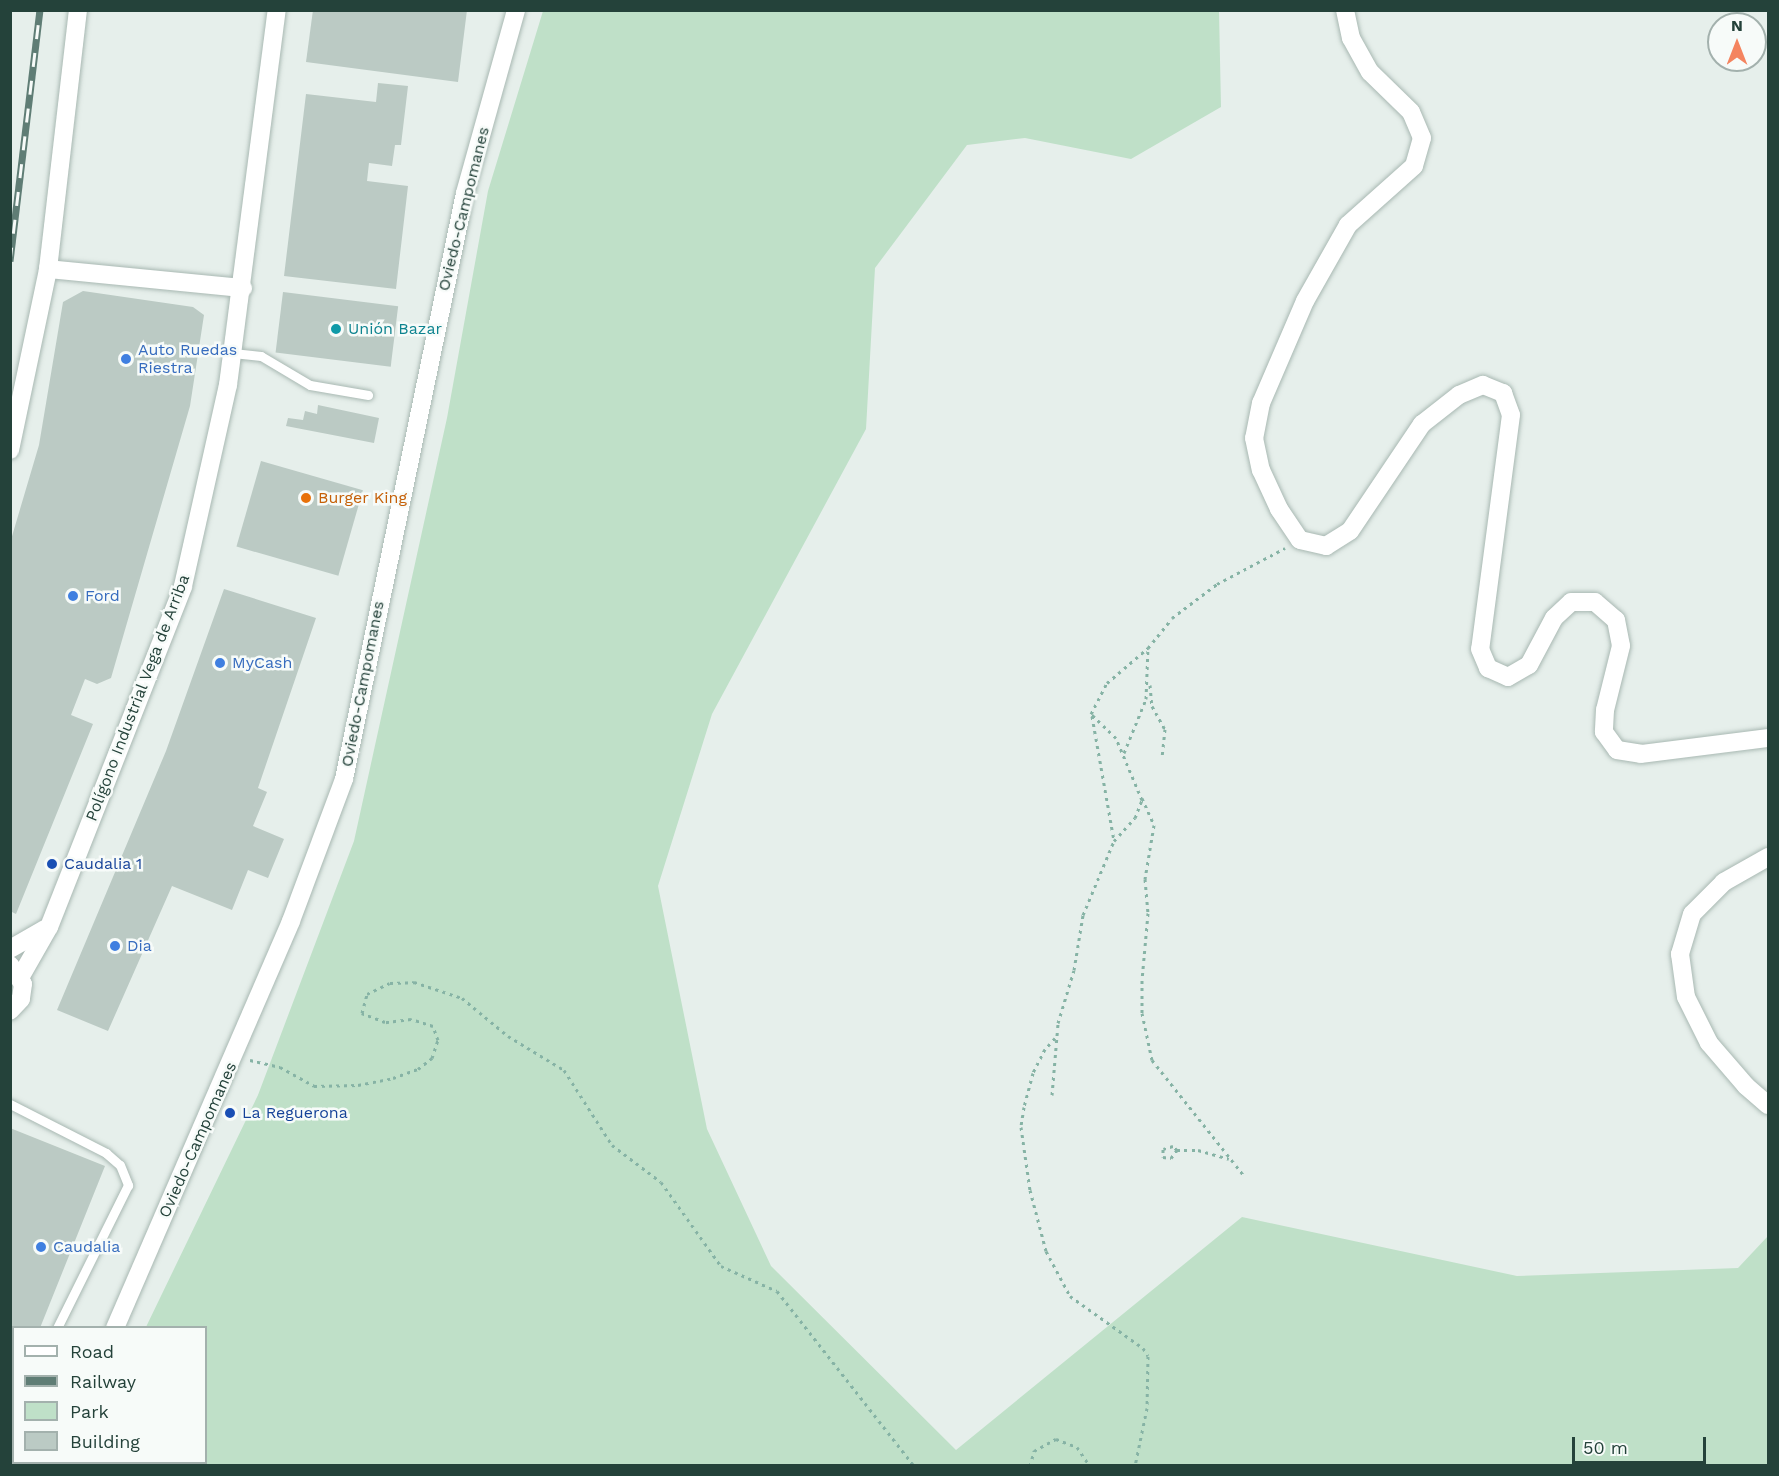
<!DOCTYPE html>
<meta charset="utf-8">
<style>
body{margin:0}
#map{position:relative;width:1779px;height:1476px;overflow:hidden;background:#e6efeb;font-family:"Work Sans",sans-serif}
div>[style]{position:absolute}
.green>*{inset:0;background:#bfe0c8}
.building>*{inset:0;background:#bbcac4;transform-origin:0 0}
.path>*{height:3px;margin-top:-1.5px;transform-origin:0;background:repeating-linear-gradient(90deg,#86b3a5 0 3px,transparent 0 7.5px)}
.roads{filter:drop-shadow(0 0 2px #a8b8b2) drop-shadow(0 0 2px #a8b8b2)}
.service>*{height:9px;margin:-4.5px;padding:0 4.5px;transform-origin:4.5px;border-radius:4.5px;background:#fff}
.minor>*{height:18px;margin:-9px;padding:0 9px;transform-origin:9px;border-radius:9px;background:#fff}
.tertiary>*{height:18px;margin:-9px;padding:0 9px;transform-origin:9px;border-radius:9px;background:#fff}
.rail>*{height:7px;margin-top:-3.5px;transform-origin:0;background:repeating-linear-gradient(90deg,#f7fbf9 0 14px,#5f7d75 0 28px);box-sizing:border-box;border-block:2px solid #5f7d75}
.dots>*{width:16px;height:16px;translate:-50% -50%;box-sizing:border-box;border:3px solid #f7fbf9;border-radius:50%}
span{translate:-50% -50%;white-space:nowrap;text-align:center;line-height:1.15;-webkit-text-stroke:5px #f7fbf9;paint-order:stroke}
.street-label{font-size:16px;color:#24423a}
.culture-label{font-size:16px;color:#0d838f}
.left{translate:0 -50%;text-align:left}
.shop-label{font-size:16px;color:#366cbe}
.food-label{font-size:16px;color:#c56008}
.transit-label{font-size:16px;color:#164399}
.frame{position:absolute;inset:0;border:12px solid #24423a;pointer-events:none}
.legend{position:absolute;left:12px;top:1326px;width:195px;height:138px;box-sizing:border-box;background:#f7fbf9;border:2px solid #a3b1ad;margin:0;padding:8px 10px;list-style:none;font-size:18px;color:#24423a}
.legend li{display:flex;align-items:center;gap:12px;height:30px}
.legend b{width:30px;border:2px solid #a3b1ad}
.north{position:absolute;left:1707px;top:12px;width:60px;height:60px;box-sizing:border-box;background:#f7fbf9;border:2px solid #a3b1ad;border-radius:50%;rotate:0deg;font-size:16px;font-weight:700;line-height:24px;text-align:center;color:#24423a}
.north::after{content:'';display:block;margin:auto;width:21px;height:27px;background:#f4845f;clip-path:polygon(50% 0,100% 100%,50% 72%,0 100%)}
.scale{position:absolute;left:1572px;top:1437px;width:134px;height:27px;box-sizing:border-box;border:3px solid #24423a;border-top:0;padding-left:8px;font-size:18px;line-height:21px;white-space:nowrap;color:#24423a;-webkit-text-stroke:4px #f7fbf9;paint-order:stroke}
</style>
<div id="map">
<div class="green">
<i style="clip-path:polygon(543px 11px,1219px 11px,1221px 107px,1131px 159px,1025px 138px,967px 145px,875px 268px,866px 429px,712px 714px,658px 886px,707px 1129px,771px 1266px,956px 1450px,1242px 1217px,1517px 1276px,1738px 1268px,1768px 1236px,1768px 1465px,80px 1465px,206px 1462px,206px 1328px,146px 1327px,258px 1095px,354px 841px,447px 418px,488px 191px)"></i>
</div>
<div class="building">
<i style="clip-path:polygon(313px 10px,467px 10px,458px 82px,306px 62px)"></i>
<i style="clip-path:polygon(378px 83px,408px 86px,401px 145px,395px 145px,392px 166px,369px 163px,367px 181px,408px 186px,396px 289px,284px 276px,306px 94px,376px 102px)"></i>
<i style="clip-path:polygon(83px 291px,193px 307px,204px 315px,190px 406px,111px 678px,97px 684px,85px 679px,71px 715px,93px 724px,16px 914px,10px 911px,10px 543px,39px 445px,63px 302px)"></i>
<i style="left:283px;top:292px;width:116px;height:61px;rotate:7deg"></i>
<i style="clip-path:polygon(318px 405px,379px 418px,374px 443px,286px 426px,288px 418px,303px 420px,305px 411px,317px 414px)"></i>
<i style="left:261px;top:461px;width:106px;height:89px;rotate:16deg"></i>
<i style="clip-path:polygon(224px 589px,316px 618px,258px 788px,267px 792px,253px 826px,284px 839px,268px 878px,248px 870px,232px 910px,172px 886px,108px 1031px,57px 1010px,166px 751px)"></i>
<i style="clip-path:polygon(10px 1128px,105px 1166px,40px 1328px,14px 1328px,11px 1398px)"></i>
</div>
<div class="path">
<i style="left:1150px;top:685px;width:21px;rotate:85deg"></i>
<i style="left:1152px;top:706px;width:26px;rotate:61deg"></i>
<i style="left:1165px;top:729px;width:27px;rotate:96deg"></i>
<i style="left:1092px;top:716px;width:127px;rotate:80deg"></i>
<i style="left:1124px;top:753px;width:58px;rotate:-67.8deg"></i>
<i style="left:1146px;top:699px;width:51px;rotate:-87.8deg"></i>
<i style="left:1148px;top:648px;width:38px;rotate:-51deg"></i>
<i style="left:1172px;top:618px;width:56px;rotate:-37.1deg"></i>
<i style="left:1217px;top:584px;width:77px;rotate:-27.9deg"></i>
<i style="left:1142px;top:798px;width:30px;rotate:66deg"></i>
<i style="left:1154px;top:825px;width:55px;rotate:99.5deg"></i>
<i style="left:1145px;top:879px;width:34px;rotate:85deg"></i>
<i style="left:1148px;top:913px;width:67px;rotate:95.1deg"></i>
<i style="left:1142px;top:980px;width:33px;rotate:90deg"></i>
<i style="left:1142px;top:1013px;width:48px;rotate:78deg"></i>
<i style="left:1152px;top:1060px;width:149px;rotate:51.5deg"></i>
<i style="left:1055px;top:1038px;width:15px;rotate:132deg"></i>
<i style="left:1045px;top:1049px;width:27px;rotate:117deg"></i>
<i style="left:1033px;top:1073px;width:35px;rotate:105deg"></i>
<i style="left:1024px;top:1107px;width:20px;rotate:99deg"></i>
<i style="left:1021px;top:1127px;width:64px;rotate:81.9deg"></i>
<i style="left:1030px;top:1190px;width:63px;rotate:75.3deg"></i>
<i style="left:1046px;top:1251px;width:51px;rotate:61.9deg"></i>
<i style="left:1070px;top:1296px;width:90px;rotate:35.5deg"></i>
<i style="left:1143px;top:1348px;width:9px;rotate:58deg"></i>
<i style="left:1148px;top:1356px;width:52px;rotate:91.1deg"></i>
<i style="left:1147px;top:1408px;width:59px;rotate:101.7deg"></i>
<i style="left:250px;top:1060px;width:31px;rotate:13deg"></i>
<i style="left:280px;top:1067px;width:39px;rotate:29deg"></i>
<i style="left:314px;top:1086px;width:44px;rotate:-1.3deg"></i>
<i style="left:358px;top:1085px;width:36px;rotate:-11deg"></i>
<i style="left:393px;top:1078px;width:27px;rotate:-20deg"></i>
<i style="left:418px;top:1069px;width:18px;rotate:-38deg"></i>
<i style="left:432px;top:1058px;width:19px;rotate:-72deg"></i>
<i style="left:438px;top:1040px;width:15px;rotate:-110deg"></i>
<i style="left:433px;top:1026px;width:23px;rotate:-162deg"></i>
<i style="left:411px;top:1019px;width:26px;rotate:173deg"></i>
<i style="left:385px;top:1022px;width:25px;rotate:-159deg"></i>
<i style="left:362px;top:1013px;width:20px;rotate:-75deg"></i>
<i style="left:367px;top:994px;width:25px;rotate:-26deg"></i>
<i style="left:390px;top:983px;width:24px;rotate:-2deg"></i>
<i style="left:414px;top:982px;width:51px;rotate:18.4deg"></i>
<i style="left:462px;top:998px;width:60px;rotate:39.6deg"></i>
<i style="left:508px;top:1036px;width:66px;rotate:31.3deg"></i>
<i style="left:564px;top:1070px;width:89px;rotate:57.4deg"></i>
<i style="left:612px;top:1145px;width:61px;rotate:37.1deg"></i>
<i style="left:661px;top:1182px;width:103px;rotate:54.5deg"></i>
<i style="left:721px;top:1266px;width:61px;rotate:24.1deg"></i>
<i style="left:777px;top:1291px;width:222px;rotate:51.9deg"></i>
<i style="left:1052px;top:1095px;width:72px;rotate:-85.2deg"></i>
<i style="left:1058px;top:1023px;width:55px;rotate:-73.2deg"></i>
<i style="left:1074px;top:970px;width:56px;rotate:-80.7deg"></i>
<i style="left:1083px;top:915px;width:80px;rotate:-67.3deg"></i>
<i style="left:1114px;top:841px;width:31px;rotate:-48deg"></i>
<i style="left:1135px;top:818px;width:19px;rotate:-69deg"></i>
<i style="left:1142px;top:800px;width:67px;rotate:-112.8deg"></i>
<i style="left:1116px;top:738px;width:35px;rotate:-136deg"></i>
<i style="left:1091px;top:714px;width:35px;rotate:-63deg"></i>
<i style="left:1107px;top:683px;width:54px;rotate:-40.5deg"></i>
<i style="left:1177px;top:1150px;width:6px;rotate:-135deg"></i>
<i style="left:1173px;top:1146px;width:10px;rotate:163deg"></i>
<i style="left:1163px;top:1149px;width:8px;rotate:90deg"></i>
<i style="left:1163px;top:1157px;width:8px;rotate:7deg"></i>
<i style="left:1171px;top:1158px;width:10px;rotate:-53deg"></i>
<i style="left:1177px;top:1150px;width:21px"></i>
<i style="left:1198px;top:1150px;width:32px;rotate:16deg"></i>
<i style="left:1030px;top:1466px;width:16px;rotate:-75deg"></i>
<i style="left:1034px;top:1451px;width:25px;rotate:-29deg"></i>
<i style="left:1056px;top:1439px;width:22px;rotate:21deg"></i>
<i style="left:1077px;top:1447px;width:23px;rotate:56deg"></i>
</div>
<div class="roads">
<div class="service">
<i style="left:233px;top:353px;width:28px;rotate:6deg"></i>
<i style="left:261px;top:356px;width:57px;rotate:30.6deg"></i>
<i style="left:310px;top:385px;width:59px;rotate:9.8deg"></i>
<i style="left:10px;top:1104px;width:108px;rotate:27deg"></i>
<i style="left:106px;top:1153px;width:18px;rotate:41deg"></i>
<i style="left:120px;top:1165px;width:22px;rotate:68deg"></i>
<i style="left:128px;top:1185px;width:160px;rotate:116.4deg"></i>
<i style="left:10px;top:1436px;width:9px;rotate:-63deg"></i>
</div>
<div class="minor">
<i style="left:48px;top:269px;width:196px;rotate:5.6deg"></i>
<i style="left:10px;top:450px;width:185px;rotate:-78.1deg"></i>
<i style="left:48px;top:269px;width:261px;rotate:-83.4deg"></i>
<i style="left:10px;top:949px;width:40px;rotate:-29.7deg"></i>
<i style="left:10px;top:965px;width:23px;rotate:56deg"></i>
<i style="left:23px;top:984px;width:15px;rotate:98deg"></i>
<i style="left:21px;top:999px;width:16px;rotate:133deg"></i>
<i style="left:21px;top:976px;width:56px;rotate:-60.3deg"></i>
<i style="left:49px;top:927px;width:366px;rotate:-68.5deg"></i>
<i style="left:183px;top:586px;width:206px;rotate:-77.4deg"></i>
<i style="left:228px;top:385px;width:378px;rotate:-82.6deg"></i>
</div>
<div class="tertiary">
<i style="left:1345px;top:10px;width:29px;rotate:78deg"></i>
<i style="left:1351px;top:38px;width:39px;rotate:61deg"></i>
<i style="left:1370px;top:72px;width:57px;rotate:44.3deg"></i>
<i style="left:1411px;top:112px;width:28px;rotate:67deg"></i>
<i style="left:1422px;top:138px;width:29px;rotate:106deg"></i>
<i style="left:1414px;top:166px;width:89px;rotate:138.2deg"></i>
<i style="left:1348px;top:225px;width:87px;rotate:119.5deg"></i>
<i style="left:1305px;top:301px;width:111px;rotate:113.3deg"></i>
<i style="left:1261px;top:403px;width:36px;rotate:101deg"></i>
<i style="left:1254px;top:438px;width:33px;rotate:78deg"></i>
<i style="left:1261px;top:470px;width:43px;rotate:65.2deg"></i>
<i style="left:1279px;top:509px;width:37px;rotate:56deg"></i>
<i style="left:1300px;top:540px;width:27px;rotate:13deg"></i>
<i style="left:1326px;top:546px;width:28px;rotate:-32deg"></i>
<i style="left:1350px;top:531px;width:129px;rotate:-56.1deg"></i>
<i style="left:1422px;top:424px;width:47px;rotate:-38.1deg"></i>
<i style="left:1459px;top:395px;width:26px;rotate:-23deg"></i>
<i style="left:1483px;top:385px;width:22px;rotate:22deg"></i>
<i style="left:1503px;top:393px;width:23px;rotate:70deg"></i>
<i style="left:1511px;top:415px;width:236px;rotate:97.5deg"></i>
<i style="left:1480px;top:649px;width:21px;rotate:67deg"></i>
<i style="left:1488px;top:668px;width:22px;rotate:24deg"></i>
<i style="left:1508px;top:677px;width:24px;rotate:-30deg"></i>
<i style="left:1529px;top:665px;width:53px;rotate:-62deg"></i>
<i style="left:1554px;top:618px;width:23px;rotate:-43deg"></i>
<i style="left:1571px;top:602px;width:24px"></i>
<i style="left:1595px;top:602px;width:28px;rotate:41deg"></i>
<i style="left:1616px;top:620px;width:26px;rotate:79deg"></i>
<i style="left:1621px;top:646px;width:66px;rotate:104deg"></i>
<i style="left:1605px;top:710px;width:22px;rotate:93deg"></i>
<i style="left:1604px;top:732px;width:22px;rotate:54deg"></i>
<i style="left:1617px;top:750px;width:24px;rotate:9deg"></i>
<i style="left:1641px;top:754px;width:128px;rotate:-7.2deg"></i>
<i style="left:1768px;top:857px;width:51px;rotate:150.4deg"></i>
<i style="left:1724px;top:882px;width:45px;rotate:135deg"></i>
<i style="left:1692px;top:914px;width:42px;rotate:106.7deg"></i>
<i style="left:1680px;top:954px;width:43px;rotate:82.1deg"></i>
<i style="left:1686px;top:997px;width:51px;rotate:63.4deg"></i>
<i style="left:1709px;top:1043px;width:57px;rotate:49.3deg"></i>
<i style="left:1746px;top:1086px;width:29px;rotate:41deg"></i>
<i style="left:115px;top:1328px;width:443px;rotate:-66.6deg"></i>
<i style="left:291px;top:921px;width:152px;rotate:-69.5deg"></i>
<i style="left:344px;top:779px;width:598px;rotate:-78.33deg"></i>
<i style="left:465px;top:193px;width:190px;rotate:-74.4deg"></i>
<i style="left:55px;top:1466px;width:4px;rotate:-76deg"></i>
</div>
</div>
<div class="rail">
<i style="left:10px;top:261px;width:253px;rotate:-83.2deg"></i>
</div>
<div class="dots">
<i style="left:336px;top:329px;background:#0f9aa8"></i>
<i style="left:126px;top:359px;background:#3f7fe0"></i>
<i style="left:306px;top:498px;background:#e8710a"></i>
<i style="left:73px;top:596px;background:#3f7fe0"></i>
<i style="left:220px;top:663px;background:#3f7fe0"></i>
<i style="left:52px;top:864px;background:#1a4fb4"></i>
<i style="left:115px;top:946px;background:#3f7fe0"></i>
<i style="left:230px;top:1113px;background:#1a4fb4"></i>
<i style="left:41px;top:1247px;background:#3f7fe0"></i>
</div>
<div class="street-label">
<span style="left:464px;top:209px;rotate:-76deg">Oviedo-Campomanes</span>
<span style="left:363px;top:684px;rotate:-79deg">Oviedo-Campomanes</span>
<span style="left:138px;top:698px;rotate:-69deg">Polígono Industrial Vega de Arriba</span>
<span style="left:198px;top:1140px;rotate:-66deg">Oviedo-Campomanes</span>
</div>
<div class="culture-label">
<span class="left" style="left:348px;top:329px">Unión Bazar</span>
</div>
<div class="shop-label">
<span class="left" style="left:138px;top:359px">Auto Ruedas<br>Riestra</span>
<span class="left" style="left:85px;top:596px">Ford</span>
<span class="left" style="left:232px;top:663px">MyCash</span>
<span class="left" style="left:127px;top:946px">Dia</span>
<span class="left" style="left:53px;top:1247px">Caudalia</span>
</div>
<div class="food-label">
<span class="left" style="left:318px;top:498px">Burger King</span>
</div>
<div class="transit-label">
<span class="left" style="left:64px;top:864px">Caudalia 1</span>
<span class="left" style="left:242px;top:1113px">La Reguerona</span>
</div>
<div class="frame"></div>
<ul class="legend">
<li><b style="height:8px;background:#fff"></b>Road</li>
<li><b style="height:8px;background:#5f7d75"></b>Railway</li>
<li><b style="height:16px;background:#bfe0c8"></b>Park</li>
<li><b style="height:16px;background:#bbcac4"></b>Building</li>
</ul>
<div class="north">N</div>
<div class="scale">50 m</div>
</div>
